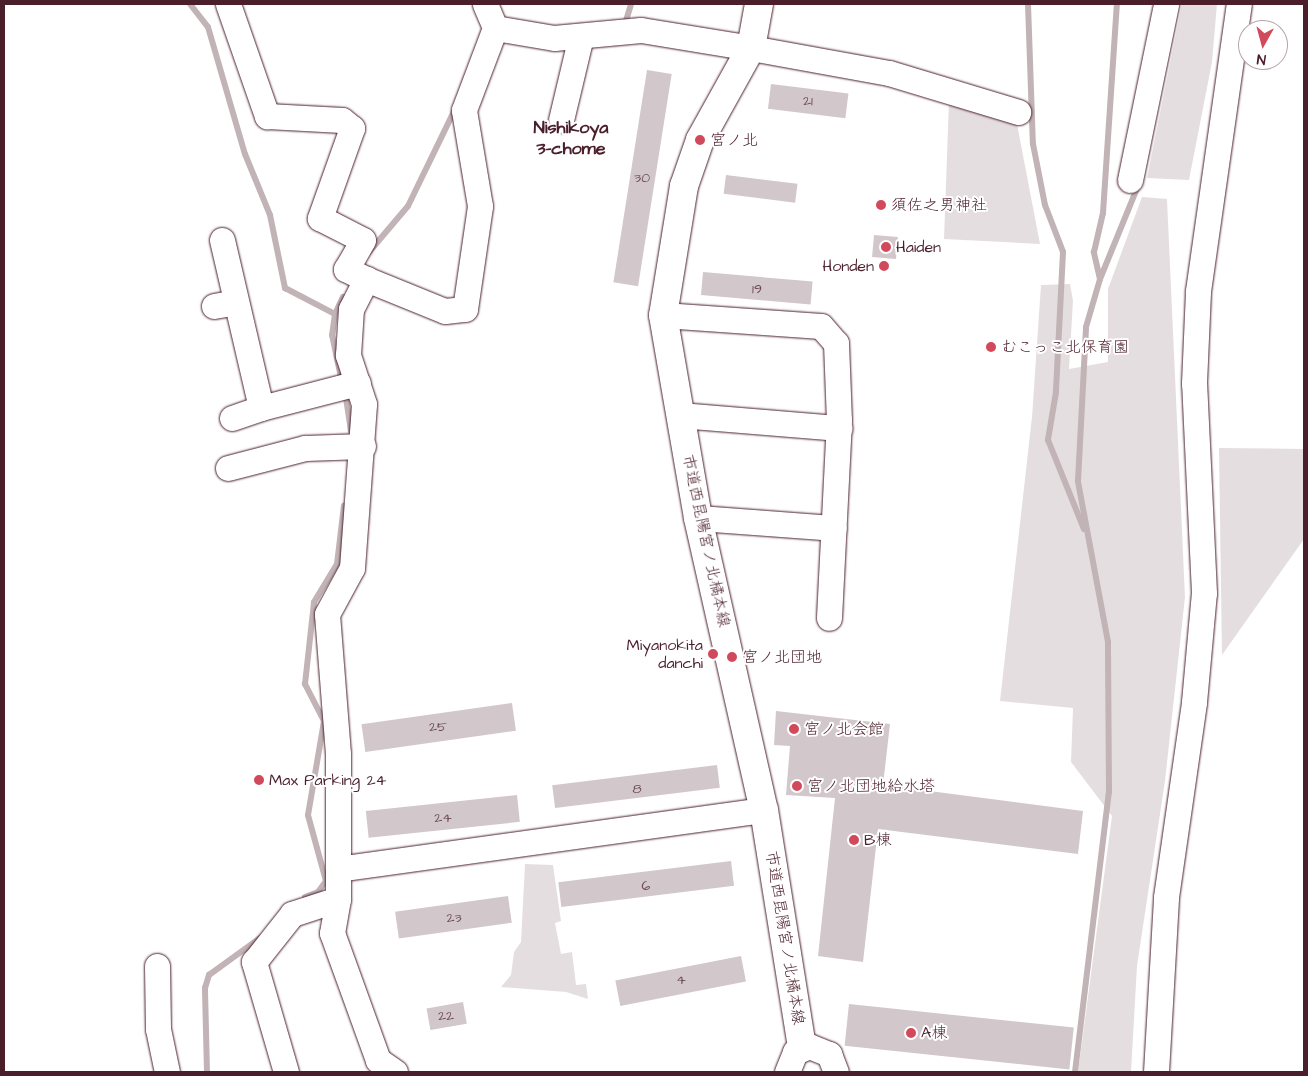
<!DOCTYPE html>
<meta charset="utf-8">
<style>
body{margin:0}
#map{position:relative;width:1308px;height:1076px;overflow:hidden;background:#fff;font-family:"Architects Daughter","Klee One",sans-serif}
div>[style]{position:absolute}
.green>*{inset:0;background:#e5dee0}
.stream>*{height:6px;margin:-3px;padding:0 3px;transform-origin:3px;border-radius:3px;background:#c1b3b6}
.building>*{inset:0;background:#d2c7cb;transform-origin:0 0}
.roads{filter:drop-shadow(0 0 1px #4a1f2b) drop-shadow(0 0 1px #4a1f2b)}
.street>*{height:25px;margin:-12.5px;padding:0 12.5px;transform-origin:12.5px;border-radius:12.5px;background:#fff}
.secondary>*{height:28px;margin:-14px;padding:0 14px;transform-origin:14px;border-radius:14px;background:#fff}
.dots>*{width:14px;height:14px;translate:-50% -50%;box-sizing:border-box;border:2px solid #fff;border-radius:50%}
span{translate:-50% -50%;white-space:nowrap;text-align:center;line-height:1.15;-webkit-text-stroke:4px #fff;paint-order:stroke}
.number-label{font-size:14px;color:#6c4953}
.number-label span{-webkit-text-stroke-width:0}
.poi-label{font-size:16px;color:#4a1f2b}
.left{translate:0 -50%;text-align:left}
.right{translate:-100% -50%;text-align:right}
.street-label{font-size:16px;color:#4a1f2b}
.neighbourhood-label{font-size:18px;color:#4a1f2b;font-weight:700}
.frame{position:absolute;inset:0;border:5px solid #4a1f2b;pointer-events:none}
.north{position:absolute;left:1238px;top:20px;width:50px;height:50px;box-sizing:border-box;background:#fff;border:1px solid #b7a5aa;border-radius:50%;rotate:187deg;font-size:14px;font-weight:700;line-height:20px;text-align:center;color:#4a1f2b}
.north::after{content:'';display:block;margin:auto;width:18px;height:22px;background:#d1495b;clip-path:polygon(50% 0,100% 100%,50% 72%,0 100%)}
</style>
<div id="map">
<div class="green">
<i style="clip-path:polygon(1182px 4px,1217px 4px,1212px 62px,1189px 180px,1147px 178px)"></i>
<i style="clip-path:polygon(949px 101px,1017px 124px,1040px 244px,944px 239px)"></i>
<i style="clip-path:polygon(1142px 197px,1167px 199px,1185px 597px,1165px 781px,1137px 966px,1131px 1072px,1078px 1072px,1112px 816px,1071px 762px,1073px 708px,1000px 701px,1032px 417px,1041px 285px,1070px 284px,1073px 301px,1069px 369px,1108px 362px,1108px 289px)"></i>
<i style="clip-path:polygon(1219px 448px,1304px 449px,1304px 539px,1222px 655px)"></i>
<i style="clip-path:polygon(525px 864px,553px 865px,561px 921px,555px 923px,561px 954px,572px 952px,576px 985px,586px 984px,588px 999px,566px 992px,501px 987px,511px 975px,514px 952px,521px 942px)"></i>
</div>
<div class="stream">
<i style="left:190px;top:4px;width:29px;rotate:52deg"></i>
<i style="left:208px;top:27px;width:132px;rotate:73.8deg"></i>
<i style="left:245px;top:154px;width:66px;rotate:67.7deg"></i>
<i style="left:270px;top:215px;width:75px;rotate:78.4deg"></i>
<i style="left:285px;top:288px;width:56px;rotate:27.5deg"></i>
<i style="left:335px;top:314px;width:21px;rotate:98deg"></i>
<i style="left:332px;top:335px;width:48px;rotate:78deg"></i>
<i style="left:1028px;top:4px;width:140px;rotate:88deg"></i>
<i style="left:1033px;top:144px;width:62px;rotate:78.9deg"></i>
<i style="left:1045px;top:205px;width:50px;rotate:69deg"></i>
<i style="left:1063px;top:252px;width:140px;rotate:92.9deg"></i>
<i style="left:1056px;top:392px;width:49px;rotate:99.5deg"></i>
<i style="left:1048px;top:440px;width:96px;rotate:68deg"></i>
<i style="left:625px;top:24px;width:21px;rotate:-73deg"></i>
<i style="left:369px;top:252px;width:60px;rotate:-49.7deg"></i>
<i style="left:408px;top:206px;width:108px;rotate:-64.1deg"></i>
<i style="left:1100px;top:279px;width:28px;rotate:-103deg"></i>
<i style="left:1094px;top:252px;width:40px;rotate:-77deg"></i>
<i style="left:1103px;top:213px;width:209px;rotate:-86.2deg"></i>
<i style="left:335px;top:314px;width:19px;rotate:-65deg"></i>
<i style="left:345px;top:391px;width:40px;rotate:81.5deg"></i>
<i style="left:305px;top:897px;width:14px;rotate:-21deg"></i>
<i style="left:318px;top:892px;width:14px;rotate:-54deg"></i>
<i style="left:326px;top:881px;width:68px;rotate:-105.3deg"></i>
<i style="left:308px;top:815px;width:95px;rotate:-80.3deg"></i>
<i style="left:324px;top:721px;width:42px;rotate:-117.2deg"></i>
<i style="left:305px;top:684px;width:82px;rotate:-83.7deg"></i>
<i style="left:314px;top:602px;width:44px;rotate:-58.8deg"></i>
<i style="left:337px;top:564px;width:59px;rotate:-83.2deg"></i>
<i style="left:207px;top:1072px;width:84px;rotate:-91.4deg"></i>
<i style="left:205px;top:988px;width:14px;rotate:-73deg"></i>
<i style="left:209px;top:975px;width:63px;rotate:-36deg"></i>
<i style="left:1075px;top:1072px;width:282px;rotate:-83.1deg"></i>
<i style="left:1109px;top:792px;width:150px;rotate:-90.4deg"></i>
<i style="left:1108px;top:642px;width:164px;rotate:-100.6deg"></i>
<i style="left:1078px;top:481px;width:154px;rotate:-87deg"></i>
<i style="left:1086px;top:327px;width:50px;rotate:-73.7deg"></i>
<i style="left:1100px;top:279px;width:106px;rotate:-67.8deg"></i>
</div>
<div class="building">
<i style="left:647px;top:70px;width:25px;height:215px;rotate:9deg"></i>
<i style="left:771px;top:84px;width:78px;height:25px;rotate:7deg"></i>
<i style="left:726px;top:175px;width:72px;height:19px;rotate:7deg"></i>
<i style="left:874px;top:235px;width:24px;height:22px;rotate:5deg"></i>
<i style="left:703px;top:272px;width:110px;height:23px;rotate:5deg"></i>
<i style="left:512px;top:703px;width:28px;height:152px;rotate:82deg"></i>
<i style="clip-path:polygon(776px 711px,890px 724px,883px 785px,1083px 811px,1078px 854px,878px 829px,863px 962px,818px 956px,835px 798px,786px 795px,790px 746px,774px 745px)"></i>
<i style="left:717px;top:765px;width:23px;height:166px;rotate:83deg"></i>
<i style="left:517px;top:795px;width:27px;height:152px;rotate:84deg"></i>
<i style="left:731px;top:861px;width:25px;height:174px;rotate:83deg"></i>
<i style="left:508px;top:896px;width:27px;height:114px;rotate:82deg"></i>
<i style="left:741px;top:956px;width:26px;height:128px;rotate:79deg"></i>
<i style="left:463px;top:1002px;width:22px;height:37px;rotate:80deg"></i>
<i style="left:849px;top:1004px;width:226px;height:42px;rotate:6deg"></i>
</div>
<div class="roads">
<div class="street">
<i style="left:228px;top:4px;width:119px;rotate:70.8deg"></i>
<i style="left:267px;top:116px;width:75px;rotate:3.1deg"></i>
<i style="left:342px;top:120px;width:13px;rotate:39deg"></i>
<i style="left:352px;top:128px;width:96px;rotate:109.6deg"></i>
<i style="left:320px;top:218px;width:48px;rotate:27.1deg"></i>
<i style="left:363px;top:240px;width:34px;rotate:120deg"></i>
<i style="left:346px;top:269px;width:22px;rotate:27deg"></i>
<i style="left:485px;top:4px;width:26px;rotate:67deg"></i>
<i style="left:495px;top:28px;width:60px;rotate:9.6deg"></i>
<i style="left:554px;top:38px;width:87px;rotate:-5.3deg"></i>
<i style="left:641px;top:30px;width:111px;rotate:9.3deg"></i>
<i style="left:751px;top:48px;width:140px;rotate:10.3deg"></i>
<i style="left:889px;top:73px;width:135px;rotate:16.8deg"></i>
<i style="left:561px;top:120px;width:86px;rotate:-76.6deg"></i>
<i style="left:1130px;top:180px;width:180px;rotate:-78.4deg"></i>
<i style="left:222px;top:240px;width:172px;rotate:76.9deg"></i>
<i style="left:261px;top:408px;width:100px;rotate:-14.5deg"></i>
<i style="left:214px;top:306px;width:22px;rotate:-10deg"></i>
<i style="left:663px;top:315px;width:158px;rotate:4deg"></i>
<i style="left:821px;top:326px;width:23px;rotate:49deg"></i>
<i style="left:836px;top:343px;width:77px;rotate:87.8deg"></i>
<i style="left:839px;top:420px;width:198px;rotate:92.9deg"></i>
<i style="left:680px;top:415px;width:160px;rotate:4.7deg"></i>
<i style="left:232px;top:418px;width:31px;rotate:-19deg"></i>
<i style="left:228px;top:468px;width:80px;rotate:-14.6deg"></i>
<i style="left:305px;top:448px;width:58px;rotate:-2deg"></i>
<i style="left:698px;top:518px;width:136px;rotate:4.2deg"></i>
<i style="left:338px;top:869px;width:430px;rotate:-7.9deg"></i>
<i style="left:157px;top:966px;width:63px;rotate:89.1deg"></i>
<i style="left:158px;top:1029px;width:44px;rotate:78.2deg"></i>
<i style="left:286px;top:1072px;width:115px;rotate:-106.2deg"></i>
<i style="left:254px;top:962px;width:61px;rotate:-51.6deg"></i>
<i style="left:292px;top:914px;width:48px;rotate:-18.1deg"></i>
<i style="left:395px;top:1072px;width:21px;rotate:-145deg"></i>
<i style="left:378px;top:1060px;width:135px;rotate:-109.9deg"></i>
<i style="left:332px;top:933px;width:35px;rotate:-80deg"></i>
<i style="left:338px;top:899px;width:145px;rotate:-90deg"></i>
<i style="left:338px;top:754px;width:140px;rotate:-94.5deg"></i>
<i style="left:327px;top:614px;width:52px;rotate:-61.5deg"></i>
<i style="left:352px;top:568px;width:164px;rotate:-85.8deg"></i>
<i style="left:364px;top:404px;width:52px;rotate:-108.1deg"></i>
<i style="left:348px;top:355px;width:46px;rotate:-86.3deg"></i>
<i style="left:351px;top:309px;width:34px;rotate:-63deg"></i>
<i style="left:366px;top:279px;width:85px;rotate:22.1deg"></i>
<i style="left:445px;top:311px;width:20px;rotate:-6deg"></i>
<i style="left:465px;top:309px;width:104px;rotate:-81.7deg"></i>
<i style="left:480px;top:206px;width:97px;rotate:-99.5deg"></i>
<i style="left:464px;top:110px;width:88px;rotate:-69.3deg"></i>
<i style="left:787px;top:1072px;width:22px;rotate:-68deg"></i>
<i style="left:795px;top:1052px;width:15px;rotate:-23deg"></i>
<i style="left:809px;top:1046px;width:22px;rotate:22deg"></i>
<i style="left:829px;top:1054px;width:19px;rotate:69deg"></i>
<i style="left:1156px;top:1072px;width:175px;rotate:-86.7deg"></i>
<i style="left:1166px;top:897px;width:197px;rotate:-81.8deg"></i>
<i style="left:1194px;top:702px;width:109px;rotate:-84.8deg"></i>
<i style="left:1204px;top:593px;width:210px;rotate:-92.7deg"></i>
<i style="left:1194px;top:383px;width:92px;rotate:-87.5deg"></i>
<i style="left:1198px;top:291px;width:290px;rotate:-81.9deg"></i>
</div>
<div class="secondary">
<i style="left:759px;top:4px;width:45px;rotate:100.3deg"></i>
<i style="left:751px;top:48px;width:105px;rotate:119deg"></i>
<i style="left:700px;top:140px;width:49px;rotate:109.2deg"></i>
<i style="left:684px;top:186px;width:131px;rotate:99.2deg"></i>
<i style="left:663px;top:315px;width:206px;rotate:80.2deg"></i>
<i style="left:698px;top:518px;width:299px;rotate:77.3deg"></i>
<i style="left:764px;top:810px;width:240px;rotate:80.9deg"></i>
</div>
</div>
<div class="dots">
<i style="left:700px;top:140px;background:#d1495b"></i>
<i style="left:881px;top:205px;background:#d1495b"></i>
<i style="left:886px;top:247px;background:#d1495b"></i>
<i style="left:884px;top:266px;background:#d1495b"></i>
<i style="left:991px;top:347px;background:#d1495b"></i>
<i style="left:713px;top:654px;background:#d1495b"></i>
<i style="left:732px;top:657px;background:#d1495b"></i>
<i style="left:794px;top:729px;background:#d1495b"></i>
<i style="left:259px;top:780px;background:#d1495b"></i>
<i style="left:797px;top:786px;background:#d1495b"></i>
<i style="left:854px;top:840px;background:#d1495b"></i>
<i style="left:911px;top:1033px;background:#d1495b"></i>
</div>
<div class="number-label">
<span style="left:808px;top:101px">21</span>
<span style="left:642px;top:178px">30</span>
<span style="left:757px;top:289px">19</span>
<span style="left:438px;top:727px">25</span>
<span style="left:637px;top:789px">8</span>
<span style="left:443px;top:818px">24</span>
<span style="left:646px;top:886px">6</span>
<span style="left:454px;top:918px">23</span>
<span style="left:681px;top:980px">4</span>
<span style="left:446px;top:1016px">22</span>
</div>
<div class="poi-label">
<span class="left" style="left:710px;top:140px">宮ノ北</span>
<span class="left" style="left:891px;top:205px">須佐之男神社</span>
<span class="left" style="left:896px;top:247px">Haiden</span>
<span class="right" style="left:874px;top:266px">Honden</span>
<span class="left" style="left:1001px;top:347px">むこっこ北保育園</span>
<span class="right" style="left:703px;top:654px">Miyanokita<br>danchi</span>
<span class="left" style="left:742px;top:657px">宮ノ北団地</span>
<span class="left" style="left:804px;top:729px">宮ノ北会館</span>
<span class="left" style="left:269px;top:780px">Max Parking 24</span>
<span class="left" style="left:807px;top:786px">宮ノ北団地給水塔</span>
<span class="left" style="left:864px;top:840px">B棟</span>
<span class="left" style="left:921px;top:1033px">A棟</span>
</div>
<div class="street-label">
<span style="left:706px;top:541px;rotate:78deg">市道西昆陽宮ノ北橘本線</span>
<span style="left:785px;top:938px;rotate:81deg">市道西昆陽宮ノ北橘本線</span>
</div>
<div class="neighbourhood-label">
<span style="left:571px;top:139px">Nishikoya<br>3-chome</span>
</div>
<div class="frame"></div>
<div class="north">N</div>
</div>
